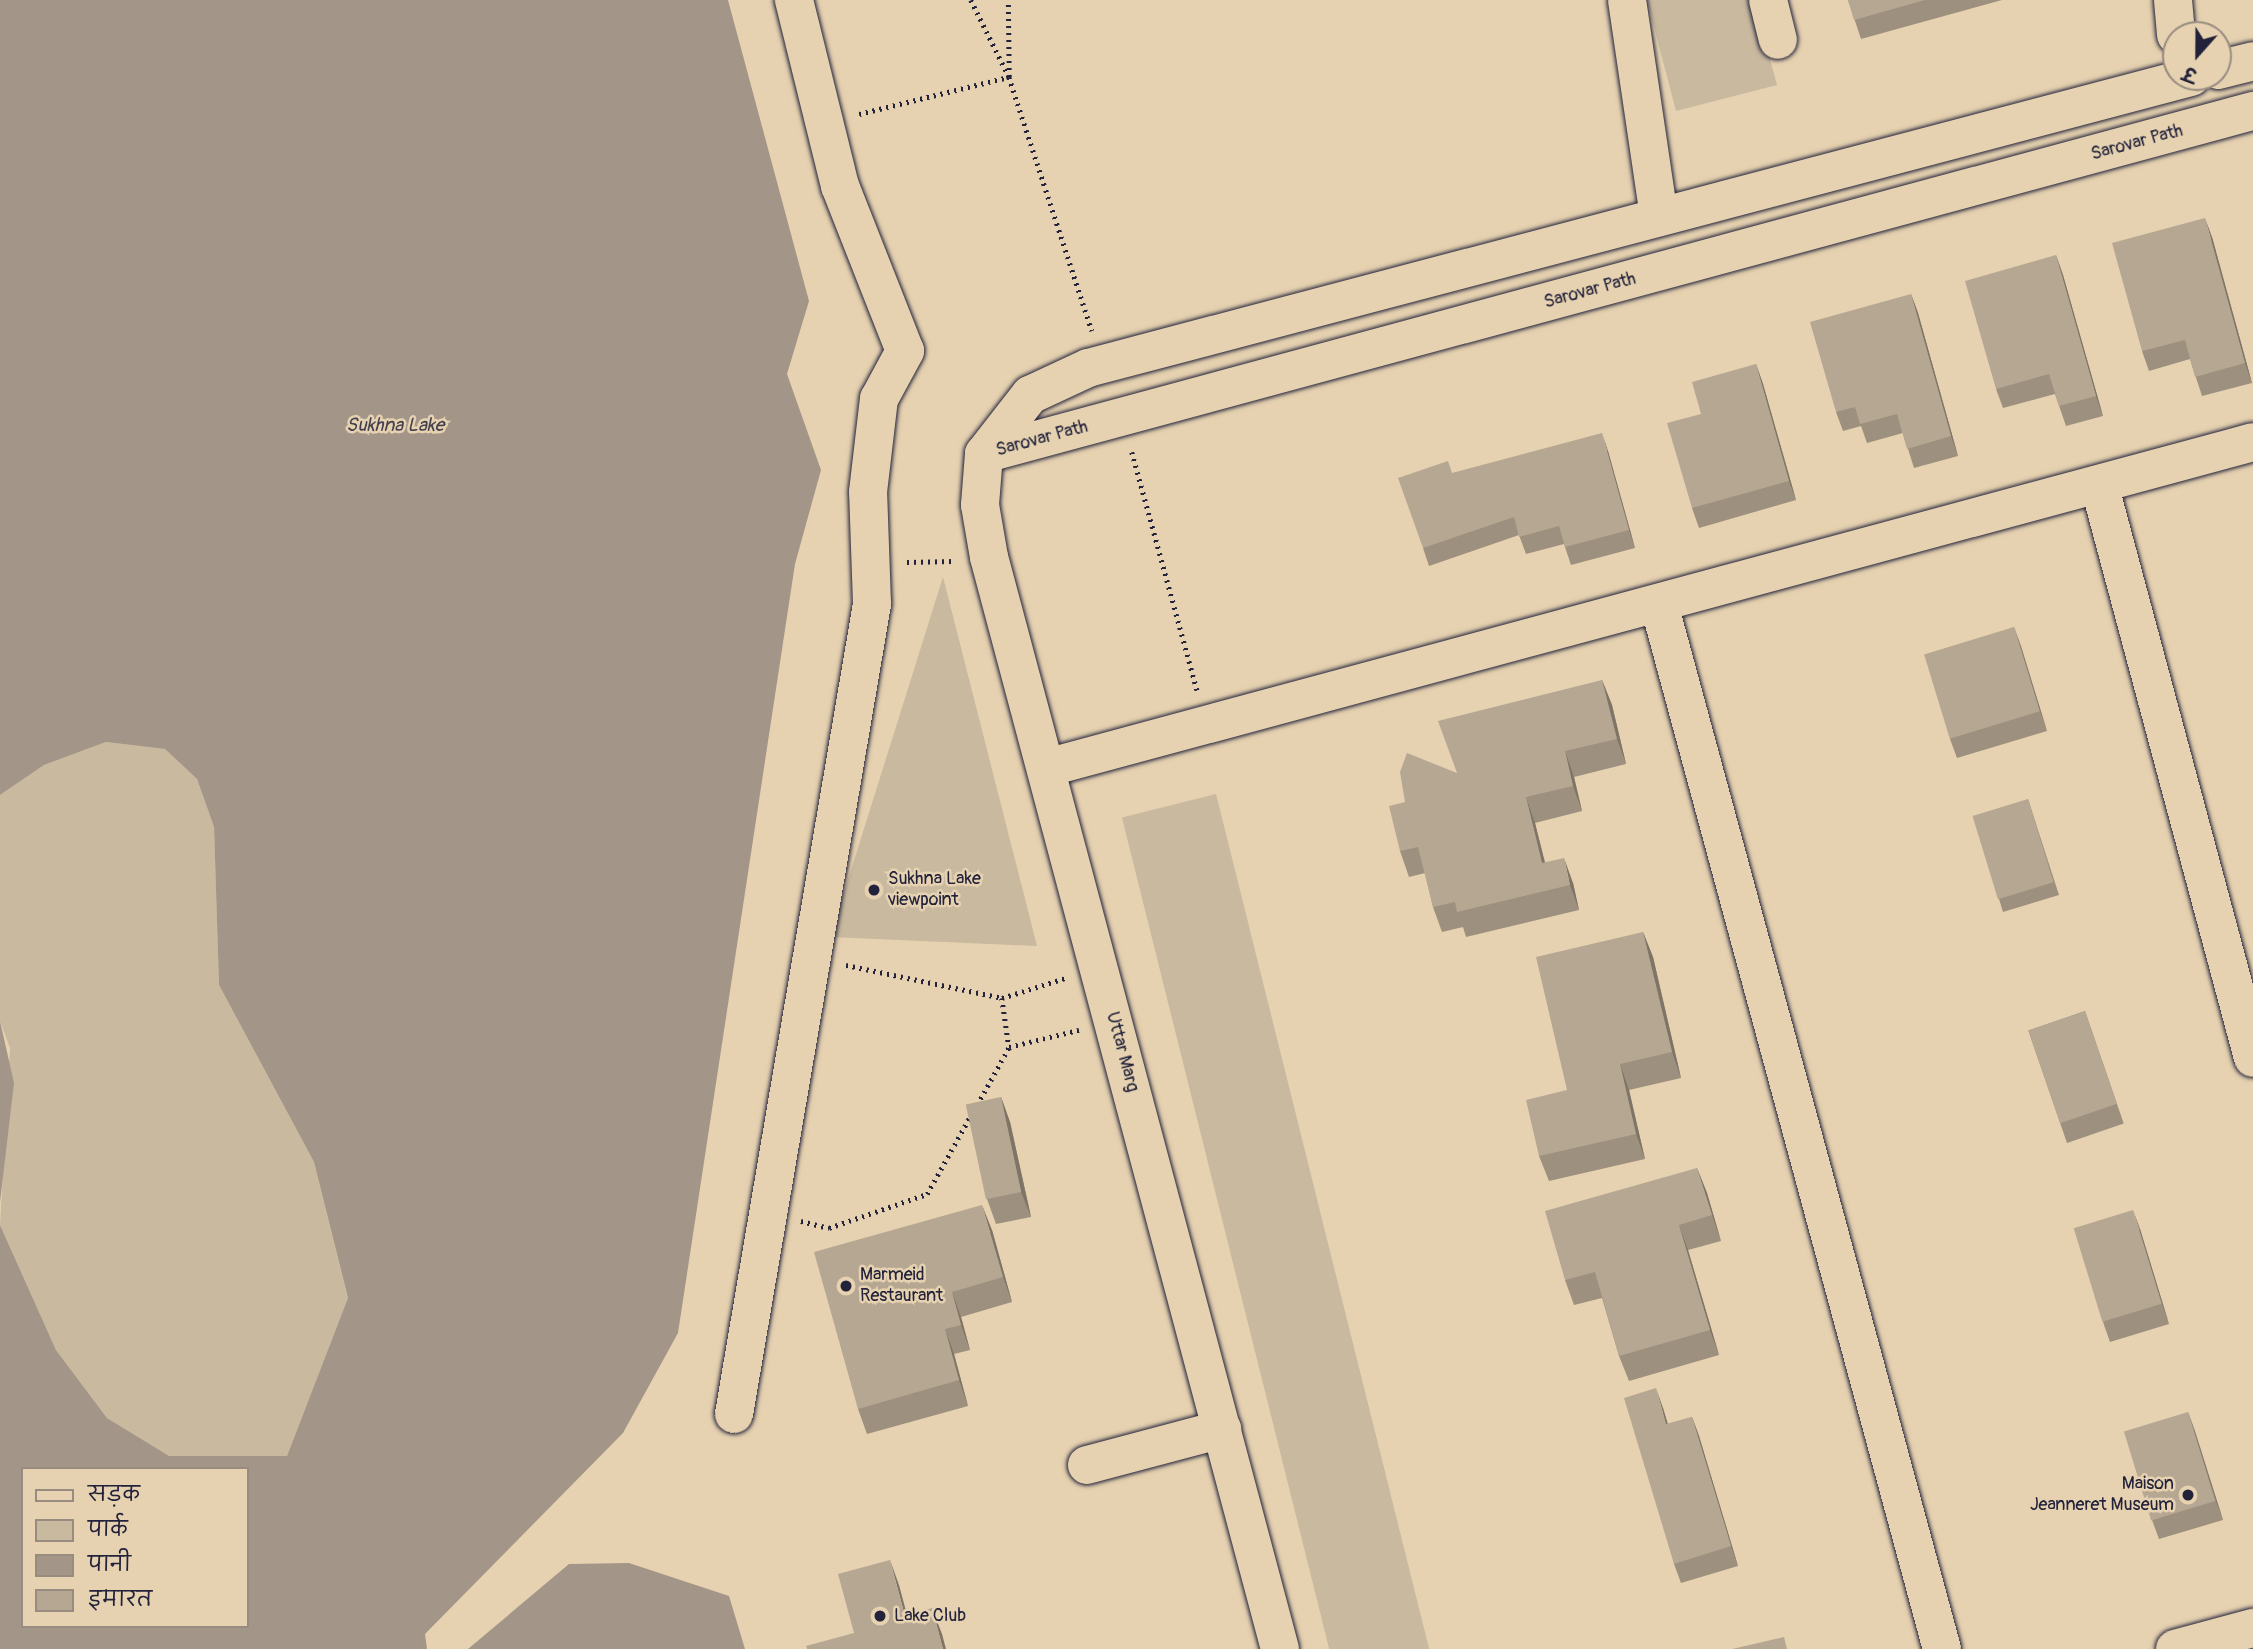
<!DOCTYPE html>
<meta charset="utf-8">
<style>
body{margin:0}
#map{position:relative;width:2253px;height:1649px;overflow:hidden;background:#e6d2b0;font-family:Pangolin,"Playpen Sans Deva",sans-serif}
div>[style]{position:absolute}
.green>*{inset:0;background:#c9b99f;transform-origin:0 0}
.water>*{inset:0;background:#a39688}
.path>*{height:4.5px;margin-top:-2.25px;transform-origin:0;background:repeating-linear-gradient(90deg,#22223b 0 2px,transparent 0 7px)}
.roads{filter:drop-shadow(0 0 2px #22223b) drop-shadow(0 0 2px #22223b)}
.minor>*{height:38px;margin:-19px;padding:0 19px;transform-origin:19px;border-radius:19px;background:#e6d2b0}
.major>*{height:38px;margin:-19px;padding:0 19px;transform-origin:19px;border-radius:19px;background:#e6d2b0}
.wall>*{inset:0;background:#9d907e;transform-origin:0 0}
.shaded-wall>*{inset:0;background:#7f7567}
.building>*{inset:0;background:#b6a793;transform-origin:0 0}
.dots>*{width:19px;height:19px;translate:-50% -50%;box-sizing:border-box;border:4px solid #e6d2b0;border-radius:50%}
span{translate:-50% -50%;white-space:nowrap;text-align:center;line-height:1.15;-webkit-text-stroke:5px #e6d2b0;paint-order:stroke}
.street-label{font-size:18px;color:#22223b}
.poi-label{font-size:18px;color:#22223b}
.left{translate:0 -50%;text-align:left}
.right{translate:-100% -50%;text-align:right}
.water-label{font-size:19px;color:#423f4e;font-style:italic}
.legend{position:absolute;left:21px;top:1467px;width:228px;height:161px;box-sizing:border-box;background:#e6d2b0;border:2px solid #988c81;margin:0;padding:9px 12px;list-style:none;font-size:21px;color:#22223b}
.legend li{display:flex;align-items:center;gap:14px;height:35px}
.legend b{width:35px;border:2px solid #988c81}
.north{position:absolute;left:2162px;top:21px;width:70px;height:70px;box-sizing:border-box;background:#e6d2b0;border:2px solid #988c81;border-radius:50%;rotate:201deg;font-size:19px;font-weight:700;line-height:28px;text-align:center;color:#22223b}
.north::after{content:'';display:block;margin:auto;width:24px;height:32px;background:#22223b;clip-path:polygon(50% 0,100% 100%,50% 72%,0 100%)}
</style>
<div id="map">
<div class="green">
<i style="clip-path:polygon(1647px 0,1754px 0,1777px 85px,1676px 111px)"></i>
<i style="clip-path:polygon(943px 577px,1037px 946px,830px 937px)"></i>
<i style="clip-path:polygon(106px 742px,165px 749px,197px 779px,214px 827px,219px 985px,314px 1162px,348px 1299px,287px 1456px,168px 1456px,107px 1418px,56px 1350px,0 1225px,10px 1048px,0 1021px,0 795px,44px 765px)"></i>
<i style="left:1216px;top:794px;width:883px;height:97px;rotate:76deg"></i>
</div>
<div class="water">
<i style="clip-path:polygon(evenodd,0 0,728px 0,809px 301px,787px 374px,821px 470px,795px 564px,678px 1333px,623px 1433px,425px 1634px,427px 1649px,0 1649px,0 1225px,56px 1350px,107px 1418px,169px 1456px,287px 1456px,348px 1298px,314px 1162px,219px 985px,214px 827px,197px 779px,165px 749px,106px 742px,44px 765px,0 795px,0 0,23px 1469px,247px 1469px,247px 1626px,23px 1626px,23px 1469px)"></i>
<i style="clip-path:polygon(0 1021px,14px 1083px,0 1202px)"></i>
<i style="clip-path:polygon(629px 1563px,729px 1596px,745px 1649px,468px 1649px,569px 1564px)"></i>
</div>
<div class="path">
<i style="left:971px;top:0;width:86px;rotate:63.7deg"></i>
<i style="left:1009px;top:77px;width:267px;rotate:71.9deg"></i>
<i style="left:859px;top:114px;width:154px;rotate:-13.9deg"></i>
<i style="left:1009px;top:77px;width:77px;rotate:-90.7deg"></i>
<i style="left:1132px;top:452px;width:247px;rotate:74.7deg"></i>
<i style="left:907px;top:562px;width:47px;rotate:-1.2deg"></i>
<i style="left:846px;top:965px;width:159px;rotate:11.9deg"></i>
<i style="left:1002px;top:998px;width:66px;rotate:-17.6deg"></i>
<i style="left:1002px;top:998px;width:49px;rotate:81.9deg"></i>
<i style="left:977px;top:1105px;width:66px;rotate:-61.1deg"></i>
<i style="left:1009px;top:1047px;width:72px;rotate:-13.7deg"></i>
<i style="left:801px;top:1221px;width:29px;rotate:14deg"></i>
<i style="left:829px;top:1228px;width:104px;rotate:-19.1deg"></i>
<i style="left:927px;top:1194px;width:90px;rotate:-60.9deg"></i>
</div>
<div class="roads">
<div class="minor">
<i style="left:1627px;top:0;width:219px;rotate:81.6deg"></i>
<i style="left:1768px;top:0;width:41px;rotate:76deg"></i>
<i style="left:2173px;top:0;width:35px;rotate:85deg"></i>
<i style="left:2099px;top:484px;width:594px;rotate:74.98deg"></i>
<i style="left:1659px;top:604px;width:1083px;rotate:74.85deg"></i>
<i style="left:1046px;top:768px;width:1250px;rotate:-15.11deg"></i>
<i style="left:734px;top:1414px;width:822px;rotate:-80.33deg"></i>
<i style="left:872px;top:604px;width:112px;rotate:-92deg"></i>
<i style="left:868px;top:492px;width:94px;rotate:-83.3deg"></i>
<i style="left:879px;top:399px;width:55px;rotate:-61.6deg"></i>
<i style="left:905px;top:351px;width:177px;rotate:-111.5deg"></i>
<i style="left:840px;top:186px;width:192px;rotate:-103.9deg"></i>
<i style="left:1087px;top:1465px;width:140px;rotate:-14.9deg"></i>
<i style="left:2175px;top:1649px;width:81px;rotate:-15.1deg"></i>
</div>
<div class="major">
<i style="left:2218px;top:70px;width:36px;rotate:-14deg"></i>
<i style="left:984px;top:454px;width:1315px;rotate:-15.13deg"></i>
<i style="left:984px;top:454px;width:75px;rotate:-52.1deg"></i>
<i style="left:1030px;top:395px;width:64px;rotate:-25deg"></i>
<i style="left:1088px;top:368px;width:1141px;rotate:-14.78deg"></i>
<i style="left:984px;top:454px;width:51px;rotate:94.5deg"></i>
<i style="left:980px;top:505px;width:53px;rotate:80.2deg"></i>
<i style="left:989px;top:557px;width:1130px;rotate:75.08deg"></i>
</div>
</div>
<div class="wall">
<i style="clip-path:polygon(1848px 0,2002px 0,1861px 39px)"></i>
<i style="clip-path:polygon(2212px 237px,2252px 383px,2202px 396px,2190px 359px,2149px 371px,2142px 351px)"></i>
<i style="clip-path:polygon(2056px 255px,2063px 275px,2103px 416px,2066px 426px,2055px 394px,2003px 408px,1996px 389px)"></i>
<i style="clip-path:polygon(1911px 294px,1918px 313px,1958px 456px,1914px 468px,1903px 433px,1867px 443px,1861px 426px,1843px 431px,1836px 412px)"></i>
<i style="clip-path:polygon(1756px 364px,1763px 384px,1796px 500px,1699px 528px,1692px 508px,1701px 414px)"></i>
<i style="clip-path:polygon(1608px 451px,1635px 548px,1571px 565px,1564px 544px,1526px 554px,1519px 535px,1429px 566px,1423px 548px,1453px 473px)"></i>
<i style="clip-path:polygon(2014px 627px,2047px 731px,1957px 758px,1950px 739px)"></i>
<i style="clip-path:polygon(1602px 680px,1612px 705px,1626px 764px,1574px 777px,1582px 811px,1535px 823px,1545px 862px,1573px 883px,1579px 910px,1466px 937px,1463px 927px,1442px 932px,1433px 907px,1425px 873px,1409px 877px,1400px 851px,1405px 802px,1457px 773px)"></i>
<i style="clip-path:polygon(2028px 799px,2059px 895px,2003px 912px,1999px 899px)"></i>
<i style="clip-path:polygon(1643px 932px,1653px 957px,1681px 1078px,1629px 1090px,1645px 1159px,1549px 1181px,1539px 1156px,1567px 1090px)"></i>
<i style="left:2085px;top:1011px;width:119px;height:60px;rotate:71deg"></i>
<i style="clip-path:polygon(1001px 1097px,1010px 1122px,1031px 1217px,996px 1224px,987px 1199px)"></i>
<i style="clip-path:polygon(1697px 1168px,1707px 1193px,1721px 1241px,1688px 1250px,1719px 1355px,1629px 1381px,1619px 1356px,1602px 1298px,1574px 1305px,1565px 1280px)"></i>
<i style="clip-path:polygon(2140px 1229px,2169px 1324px,2110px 1342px,2103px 1322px)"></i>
<i style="clip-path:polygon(992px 1230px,1012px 1302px,961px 1317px,970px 1350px,954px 1354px,968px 1406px,867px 1434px,858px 1409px)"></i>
<i style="clip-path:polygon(1663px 1408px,1668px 1424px,1692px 1417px,1699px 1436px,1738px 1566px,1681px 1583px,1674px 1564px)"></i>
<i style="clip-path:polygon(2188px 1412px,2223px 1520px,2159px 1539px,2152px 1520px)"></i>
</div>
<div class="shaded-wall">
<i style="clip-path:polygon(2205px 218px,2212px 237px,2252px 383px,2245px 363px)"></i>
<i style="clip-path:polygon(2056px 255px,2063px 275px,2103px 416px,2096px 396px)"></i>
<i style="clip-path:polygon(1911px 294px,1918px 313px,1958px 456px,1951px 436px)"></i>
<i style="clip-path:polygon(1756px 364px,1763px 384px,1796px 500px,1789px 481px)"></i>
<i style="clip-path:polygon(1602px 433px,1608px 451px,1635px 548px,1629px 530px)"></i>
<i style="clip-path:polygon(2014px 627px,2021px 646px,2047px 731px,2040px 711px)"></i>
<i style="clip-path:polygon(1602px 680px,1612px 705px,1626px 764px,1617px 739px)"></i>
<i style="clip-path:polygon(1565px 751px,1574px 777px,1582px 811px,1573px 786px)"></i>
<i style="clip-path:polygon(1526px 797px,1535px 823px,1551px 888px,1542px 863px)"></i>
<i style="clip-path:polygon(1564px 858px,1573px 883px,1579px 910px,1570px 885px)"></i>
<i style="clip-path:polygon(1643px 932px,1653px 957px,1681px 1078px,1672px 1052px)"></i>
<i style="clip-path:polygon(1620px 1064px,1629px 1090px,1645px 1159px,1636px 1134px)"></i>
<i style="clip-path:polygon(1001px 1097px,1010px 1122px,1031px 1217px,1021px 1192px)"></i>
<i style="clip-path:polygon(1697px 1168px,1707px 1193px,1721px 1241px,1712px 1215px)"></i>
<i style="clip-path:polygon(982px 1205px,992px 1230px,1012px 1302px,1003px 1277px)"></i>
<i style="clip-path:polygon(2133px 1210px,2140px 1229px,2169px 1324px,2162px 1304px)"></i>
<i style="clip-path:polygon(1679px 1225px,1688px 1250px,1719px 1355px,1710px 1330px)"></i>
<i style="clip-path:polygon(952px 1292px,961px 1317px,970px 1350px,961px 1325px)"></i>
<i style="clip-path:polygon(945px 1329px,954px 1354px,968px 1406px,959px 1380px)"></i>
<i style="clip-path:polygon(1656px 1388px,1663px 1408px,1673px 1443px,1666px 1424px)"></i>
<i style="clip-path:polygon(2188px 1412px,2195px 1431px,2223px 1520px,2216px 1501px)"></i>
<i style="clip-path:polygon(1692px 1417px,1699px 1436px,1738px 1566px,1731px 1546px)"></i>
<i style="clip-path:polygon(890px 1560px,899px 1585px,914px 1641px,905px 1616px)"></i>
<i style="clip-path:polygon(932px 1608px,942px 1634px,946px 1649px,943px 1649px)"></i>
</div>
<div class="building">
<i style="clip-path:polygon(1848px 0,1925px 0,1854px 20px)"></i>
<i style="clip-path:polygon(2205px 218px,2245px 363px,2195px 377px,2185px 340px,2142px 351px,2112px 243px)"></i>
<i style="clip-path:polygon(2056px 255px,2096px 396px,2059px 406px,2049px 374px,1996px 389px,1965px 281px)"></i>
<i style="clip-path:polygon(1911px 294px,1951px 436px,1907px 449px,1897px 414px,1860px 424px,1855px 407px,1836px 412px,1810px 322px)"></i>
<i style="clip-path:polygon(1756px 364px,1789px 481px,1692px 508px,1667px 423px,1701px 414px,1692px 382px)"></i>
<i style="clip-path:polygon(1602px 433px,1629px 530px,1565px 547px,1559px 526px,1519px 537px,1514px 517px,1423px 548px,1398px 478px,1448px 461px,1452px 473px)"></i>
<i style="left:2014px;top:627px;width:88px;height:94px;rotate:73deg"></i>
<i style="clip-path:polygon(1602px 680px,1617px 739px,1565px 751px,1573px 786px,1526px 797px,1542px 863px,1564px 858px,1570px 885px,1457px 912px,1455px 902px,1433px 907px,1418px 847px,1400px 851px,1389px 806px,1405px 802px,1400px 772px,1407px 753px,1457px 773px,1438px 721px)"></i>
<i style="left:2028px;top:799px;width:87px;height:58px;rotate:73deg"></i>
<i style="clip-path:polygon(1643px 932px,1672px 1052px,1620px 1064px,1636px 1134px,1539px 1156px,1526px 1100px,1567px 1090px,1536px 957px)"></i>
<i style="left:2085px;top:1011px;width:98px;height:60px;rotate:71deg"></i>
<i style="left:1001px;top:1097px;width:97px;height:36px;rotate:78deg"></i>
<i style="clip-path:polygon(1697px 1168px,1712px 1215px,1679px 1225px,1710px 1330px,1619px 1356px,1595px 1272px,1565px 1280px,1545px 1211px)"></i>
<i style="clip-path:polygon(982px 1205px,1003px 1277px,952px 1292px,961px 1325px,945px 1329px,959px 1380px,858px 1409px,814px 1252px)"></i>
<i style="left:2133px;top:1210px;width:98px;height:62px;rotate:73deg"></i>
<i style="clip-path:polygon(1656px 1388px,1666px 1424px,1692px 1417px,1731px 1546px,1674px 1564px,1624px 1398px)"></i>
<i style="left:2188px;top:1412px;width:93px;height:67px;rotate:73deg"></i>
<i style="clip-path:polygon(890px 1560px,905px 1616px,932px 1608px,943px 1649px,807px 1649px,806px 1646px,854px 1633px,838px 1574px)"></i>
<i style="clip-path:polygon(1784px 1637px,1787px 1649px,1732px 1649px)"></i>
</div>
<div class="dots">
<i style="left:874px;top:890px;background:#22223b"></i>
<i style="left:846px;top:1286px;background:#22223b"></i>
<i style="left:2188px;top:1495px;background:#22223b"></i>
<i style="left:880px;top:1616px;background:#22223b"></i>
</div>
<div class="street-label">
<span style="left:2137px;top:143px;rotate:-15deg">Sarovar Path</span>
<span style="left:1590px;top:291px;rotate:-15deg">Sarovar Path</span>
<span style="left:1042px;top:439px;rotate:-15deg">Sarovar Path</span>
<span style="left:1122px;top:1052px;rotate:75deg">Uttar Marg</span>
</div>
<div class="poi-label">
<span class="left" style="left:888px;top:890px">Sukhna Lake<br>viewpoint</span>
<span class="left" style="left:860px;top:1286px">Marmeid<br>Restaurant</span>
<span class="right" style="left:2174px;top:1495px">Maison<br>Jeanneret Museum</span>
<span class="left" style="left:894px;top:1616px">Lake Club</span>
</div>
<div class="water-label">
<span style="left:395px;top:426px">Sukhna Lake</span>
</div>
<ul class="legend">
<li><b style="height:9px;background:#e6d2b0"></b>सड़क</li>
<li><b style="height:19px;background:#c9b99f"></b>पार्क</li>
<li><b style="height:19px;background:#a39688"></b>पानी</li>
<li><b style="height:19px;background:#b6a793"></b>इमारत</li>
</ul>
<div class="north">उ</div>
</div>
